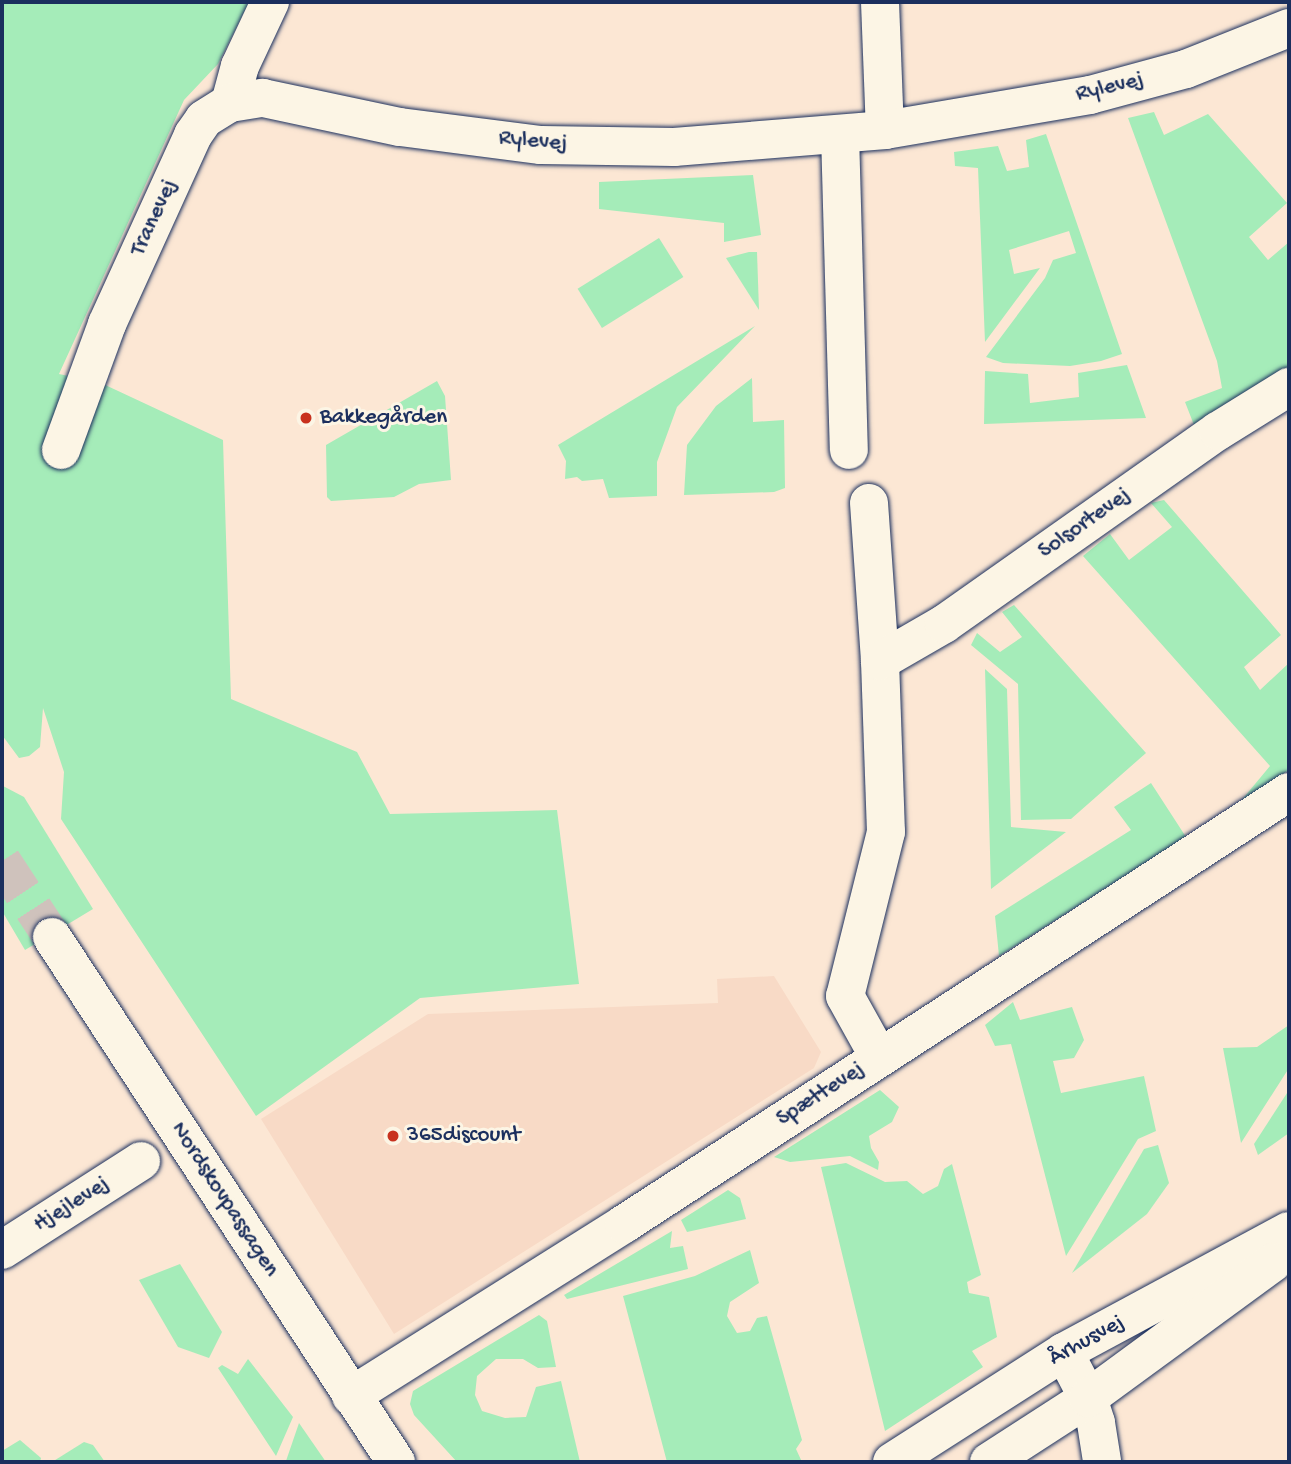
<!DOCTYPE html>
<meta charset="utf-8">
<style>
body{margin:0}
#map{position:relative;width:1291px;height:1464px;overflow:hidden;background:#fce7d4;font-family:"Gochi Hand",sans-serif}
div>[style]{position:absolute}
.built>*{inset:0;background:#f8dac6}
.green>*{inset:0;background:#a5ecb9;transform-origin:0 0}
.tertiary-tunnel>*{height:38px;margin-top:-19px;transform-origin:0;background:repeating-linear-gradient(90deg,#cfc2bc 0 38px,transparent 0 57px)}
.roads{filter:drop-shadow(0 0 2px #1b2f5e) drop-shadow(0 0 2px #1b2f5e)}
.minor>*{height:38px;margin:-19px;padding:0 19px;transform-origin:19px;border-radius:19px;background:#fcf5e5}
.tertiary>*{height:38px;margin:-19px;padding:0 19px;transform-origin:19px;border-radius:19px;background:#fcf5e5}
.dots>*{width:19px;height:19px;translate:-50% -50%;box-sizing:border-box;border:4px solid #fcf5e5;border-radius:50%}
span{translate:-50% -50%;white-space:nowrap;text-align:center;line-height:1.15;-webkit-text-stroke:6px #fcf5e5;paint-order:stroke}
.street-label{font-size:23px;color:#1b2f5e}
.poi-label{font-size:23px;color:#1b2f5e}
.left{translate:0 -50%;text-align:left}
.frame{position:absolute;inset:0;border:4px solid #1b2f5e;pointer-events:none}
</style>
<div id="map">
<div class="built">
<i style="clip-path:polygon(774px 976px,821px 1052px,814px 1068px,394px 1334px,261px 1119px,428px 1014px,718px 1003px,717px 979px)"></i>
</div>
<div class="green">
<i style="clip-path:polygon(2px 2px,249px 2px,218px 64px,184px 100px,59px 374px,101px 383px,223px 440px,231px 699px,357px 752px,390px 814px,557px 810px,579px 984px,420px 998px,256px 1116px,61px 819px,64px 772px,43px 708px,40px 747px,29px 756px,19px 758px,2px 735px)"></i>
<i style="clip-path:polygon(1154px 112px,1164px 135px,1208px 114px,1287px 203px,1249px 237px,1268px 260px,1289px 242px,1289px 367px,1194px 425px,1185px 402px,1222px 388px,1217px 361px,1128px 118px)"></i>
<i style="clip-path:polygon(1046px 134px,1122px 354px,1101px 361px,1070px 366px,1003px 363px,986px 357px,1045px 278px,1053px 260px,1076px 253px,1069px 231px,1009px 250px,1014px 274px,1040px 268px,985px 342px,978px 168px,955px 166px,954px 152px,998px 146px,1007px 171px,1029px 167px,1026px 140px)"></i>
<i style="clip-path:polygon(753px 175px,761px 235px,724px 242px,724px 223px,599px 209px,599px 182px)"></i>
<i style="left:659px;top:238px;width:46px;height:96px;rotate:58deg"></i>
<i style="clip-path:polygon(749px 252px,757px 252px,759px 310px,726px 258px)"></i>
<i style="clip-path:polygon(755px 326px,677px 407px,657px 462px,657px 496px,609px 498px,603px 479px,582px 481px,577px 477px,565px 479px,566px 461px,558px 445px)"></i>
<i style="clip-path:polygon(1127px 365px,1146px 418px,984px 424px,985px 371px,1028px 374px,1030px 403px,1079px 397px,1078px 373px)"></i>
<i style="clip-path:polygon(752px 378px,753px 422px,784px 420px,785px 488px,774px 492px,684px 495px,687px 445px,716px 406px)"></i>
<i style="clip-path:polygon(437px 381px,445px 396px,451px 480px,419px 484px,394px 497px,331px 501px,327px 497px,326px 445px)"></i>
<i style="clip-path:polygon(1164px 500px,1281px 635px,1244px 667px,1260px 690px,1289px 663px,1289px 770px,1240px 802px,1270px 766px,1083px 556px,1110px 534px,1129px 560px,1172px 527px,1151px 503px)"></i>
<i style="clip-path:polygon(1014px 605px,1146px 753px,1071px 819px,1021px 820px,1018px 684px,971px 645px,977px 633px,1000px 652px,1022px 637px,1002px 612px)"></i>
<i style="clip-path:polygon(985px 669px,1007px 689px,1011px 827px,1066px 832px,991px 889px)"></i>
<i style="clip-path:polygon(1151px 783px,1186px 837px,999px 956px,995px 916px,1131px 830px,1114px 807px)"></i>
<i style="clip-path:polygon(3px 786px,24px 797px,93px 909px,25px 950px,2px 911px)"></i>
<i style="clip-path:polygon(1013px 1002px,1020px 1020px,1072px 1007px,1084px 1040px,1074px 1058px,1053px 1061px,1061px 1093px,1144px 1076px,1156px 1131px,1138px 1139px,1066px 1256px,1011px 1044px,995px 1046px,985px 1025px)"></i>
<i style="clip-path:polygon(1289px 1025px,1289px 1068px,1241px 1143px,1223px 1048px,1257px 1047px)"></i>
<i style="clip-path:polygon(880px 1090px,899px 1107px,892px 1122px,869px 1136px,871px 1148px,879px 1162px,878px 1170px,850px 1156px,790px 1162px,774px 1157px)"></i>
<i style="clip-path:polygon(1289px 1090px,1289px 1133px,1258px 1155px,1254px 1144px)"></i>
<i style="clip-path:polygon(1158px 1145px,1169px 1183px,1147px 1214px,1072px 1273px,1144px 1149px)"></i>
<i style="clip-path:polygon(846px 1163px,885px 1182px,907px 1181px,923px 1194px,938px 1186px,944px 1169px,952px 1164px,981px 1275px,967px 1282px,969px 1293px,989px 1297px,997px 1337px,972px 1351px,983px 1367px,885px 1431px,821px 1167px)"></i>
<i style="clip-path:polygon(728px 1190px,740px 1198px,746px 1219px,687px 1232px,681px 1220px)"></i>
<i style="clip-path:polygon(672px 1231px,670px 1248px,683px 1246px,688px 1269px,567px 1299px,564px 1295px)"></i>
<i style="clip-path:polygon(750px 1250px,759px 1283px,730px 1302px,727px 1316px,737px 1333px,750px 1331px,757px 1318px,767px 1316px,802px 1440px,796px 1449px,802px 1462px,667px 1462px,623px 1296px,695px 1276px)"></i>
<i style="clip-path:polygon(180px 1264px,222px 1332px,209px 1358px,178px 1347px,139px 1280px)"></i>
<i style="clip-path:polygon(539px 1315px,547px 1321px,556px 1367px,538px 1368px,523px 1359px,496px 1359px,477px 1376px,475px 1395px,482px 1411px,505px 1418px,526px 1417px,536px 1387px,561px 1381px,580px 1462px,457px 1462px,414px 1415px,410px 1404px,413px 1391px)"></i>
<i style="clip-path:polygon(248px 1359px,293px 1417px,276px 1456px,218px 1368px,222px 1365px,238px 1374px)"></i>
<i style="clip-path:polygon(299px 1423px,326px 1462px,286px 1461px)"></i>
<i style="clip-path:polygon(20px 1440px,41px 1458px,40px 1462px,2px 1462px,2px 1451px)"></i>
<i style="clip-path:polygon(84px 1442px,93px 1445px,105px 1462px,52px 1462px)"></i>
</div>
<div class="tertiary-tunnel">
<i style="left:2px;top:861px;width:91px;rotate:56.7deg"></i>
</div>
<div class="roads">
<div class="minor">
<i style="left:880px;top:2px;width:128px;rotate:87.8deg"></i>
<i style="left:230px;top:103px;width:38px;rotate:-75deg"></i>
<i style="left:240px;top:66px;width:71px;rotate:-64.9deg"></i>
<i style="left:840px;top:134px;width:316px;rotate:88.4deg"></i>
<i style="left:61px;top:450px;width:134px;rotate:-69.9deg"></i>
<i style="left:107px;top:324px;width:208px;rotate:-65.5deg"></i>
<i style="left:193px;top:135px;width:19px;rotate:-55deg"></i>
<i style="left:204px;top:119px;width:31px;rotate:-32deg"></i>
<i style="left:230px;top:103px;width:33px;rotate:-9deg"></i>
<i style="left:263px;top:98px;width:140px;rotate:12deg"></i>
<i style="left:400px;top:127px;width:142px;rotate:7.3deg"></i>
<i style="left:541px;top:145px;width:133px;rotate:0.9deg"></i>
<i style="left:674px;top:147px;width:212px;rotate:-4.6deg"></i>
<i style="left:885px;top:130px;width:208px;rotate:-9.7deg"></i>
<i style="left:1090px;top:95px;width:99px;rotate:-15.2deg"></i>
<i style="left:1186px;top:69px;width:111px;rotate:-21.7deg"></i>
<i style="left:869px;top:503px;width:158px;rotate:86deg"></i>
<i style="left:880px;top:661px;width:171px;rotate:88deg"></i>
<i style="left:886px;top:832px;width:169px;rotate:104deg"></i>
<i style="left:845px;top:996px;width:70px;rotate:60.9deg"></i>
<i style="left:880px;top:661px;width:74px;rotate:-30deg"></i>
<i style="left:944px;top:624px;width:335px;rotate:-35.2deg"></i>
<i style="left:1218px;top:431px;width:84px;rotate:-31.8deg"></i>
<i style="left:2px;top:1250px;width:165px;rotate:-32.6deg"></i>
<i style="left:1064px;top:1352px;width:52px;rotate:62.4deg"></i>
<i style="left:1088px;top:1398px;width:26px;rotate:72deg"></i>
<i style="left:1096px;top:1423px;width:39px;rotate:81deg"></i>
<i style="left:351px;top:1396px;width:323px;rotate:-32.2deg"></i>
<i style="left:624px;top:1224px;width:793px;rotate:-33.01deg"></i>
</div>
<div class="tertiary">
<i style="left:52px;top:937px;width:628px;rotate:56.77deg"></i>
<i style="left:892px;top:1462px;width:204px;rotate:-32.6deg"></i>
<i style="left:1064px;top:1352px;width:255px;rotate:-28.3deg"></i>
<i style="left:989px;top:1462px;width:118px;rotate:-32.9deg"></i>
<i style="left:1088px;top:1398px;width:230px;rotate:-36.2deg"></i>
</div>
</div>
<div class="dots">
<i style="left:306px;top:418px;background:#c8321e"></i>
<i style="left:393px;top:1136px;background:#c8321e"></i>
</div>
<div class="street-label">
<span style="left:1110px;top:88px;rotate:-13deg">Rylevej</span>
<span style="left:533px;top:142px;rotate:5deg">Rylevej</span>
<span style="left:155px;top:218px;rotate:-65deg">Tranevej</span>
<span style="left:1085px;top:524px;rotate:-35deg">Solsortevej</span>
<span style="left:821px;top:1095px;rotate:-33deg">Spættevej</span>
<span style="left:224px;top:1200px;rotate:57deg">Nordskovpassagen</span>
<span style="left:72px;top:1205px;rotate:-32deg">Hjejlevej</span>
<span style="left:1087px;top:1341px;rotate:-29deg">Århusvej</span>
</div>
<div class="poi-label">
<span class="left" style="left:320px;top:418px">Bakkegården</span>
<span class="left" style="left:407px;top:1136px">365discount</span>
</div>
<div class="frame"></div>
</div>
